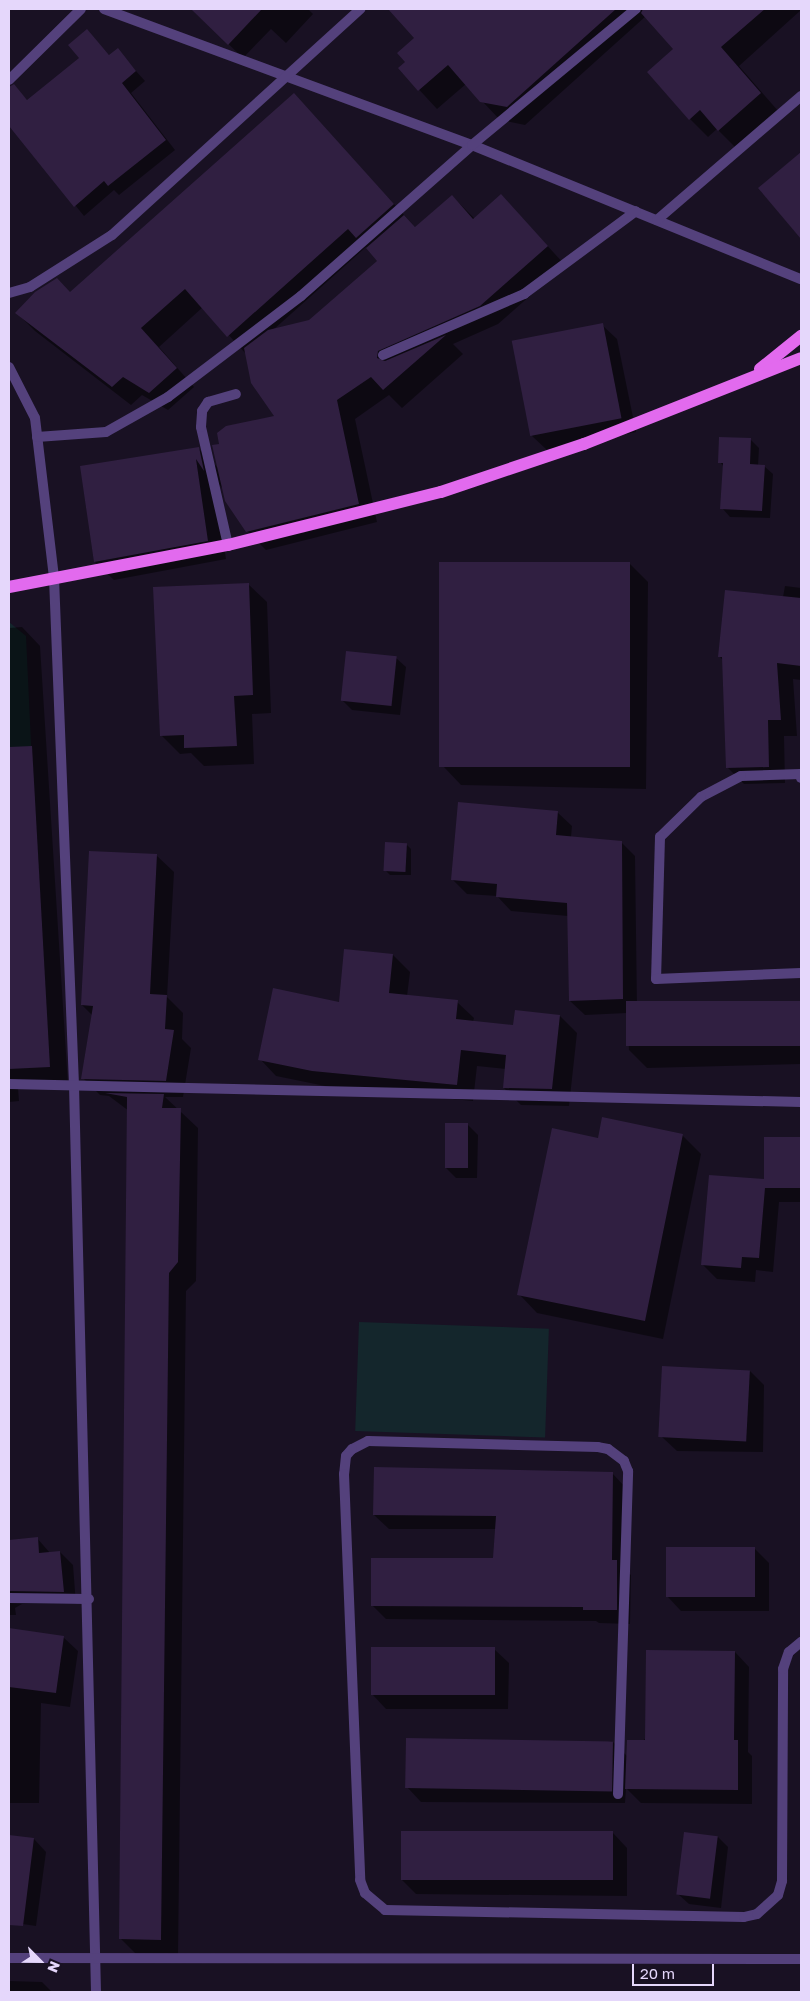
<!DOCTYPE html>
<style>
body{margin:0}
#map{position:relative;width:810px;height:2001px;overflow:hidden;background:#191123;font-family:"Golos Text",sans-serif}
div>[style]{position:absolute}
.green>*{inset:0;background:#14262c;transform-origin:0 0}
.shadow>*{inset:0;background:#0007}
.building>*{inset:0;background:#301f41;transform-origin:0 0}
.street>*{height:10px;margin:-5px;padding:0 5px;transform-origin:5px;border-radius:5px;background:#54417c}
.primary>*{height:12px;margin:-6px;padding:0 6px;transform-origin:6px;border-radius:6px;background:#e26aee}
span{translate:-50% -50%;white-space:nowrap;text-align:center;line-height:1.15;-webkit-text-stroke:4px #191123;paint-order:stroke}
.frame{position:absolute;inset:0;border:10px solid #e5d7fb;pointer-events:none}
.north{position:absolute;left:15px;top:1936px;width:50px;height:50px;-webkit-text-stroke:4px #191123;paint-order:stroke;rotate:113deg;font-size:14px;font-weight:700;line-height:20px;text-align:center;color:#e5d7fb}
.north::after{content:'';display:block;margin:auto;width:18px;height:22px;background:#e5d7fb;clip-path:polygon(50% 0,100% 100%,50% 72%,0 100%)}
.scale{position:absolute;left:632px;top:1964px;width:82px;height:22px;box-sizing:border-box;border:2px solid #e5d7fb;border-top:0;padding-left:6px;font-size:15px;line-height:18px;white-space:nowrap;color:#e5d7fb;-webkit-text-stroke:4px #191123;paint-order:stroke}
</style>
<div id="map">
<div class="green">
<i style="clip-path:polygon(9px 622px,26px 636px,45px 1043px,9px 1048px)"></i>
<i style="left:359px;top:1322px;width:190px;height:109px;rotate:2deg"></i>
</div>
<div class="shadow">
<i style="clip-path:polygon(192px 9px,308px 9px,313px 14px,286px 43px,271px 29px,243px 58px)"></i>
<i style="clip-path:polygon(399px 9px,801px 9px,801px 10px,739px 66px,779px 112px,737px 149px,717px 129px,708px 137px,690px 119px,675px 49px,646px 16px,525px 125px,500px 120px,466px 84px,437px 109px,400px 69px,407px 62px,416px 38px,397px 17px)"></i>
<i style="clip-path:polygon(87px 31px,110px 56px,117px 50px,145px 81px,131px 93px,175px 150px,119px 195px,114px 190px,84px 216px,9px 124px,9px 101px,20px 93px,28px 101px,81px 58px)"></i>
<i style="clip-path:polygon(evenodd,294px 95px,416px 228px,452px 196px,475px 219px,501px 195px,565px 265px,498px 324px,453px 344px,463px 354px,402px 408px,389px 395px,355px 419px,377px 522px,266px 550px,247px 531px,223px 489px,214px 479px,226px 559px,114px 580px,95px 562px,81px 467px,198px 448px,219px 469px,276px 417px,246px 354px,203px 307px,159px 347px,194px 387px,168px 410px,142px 395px,131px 405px,35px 331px,17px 313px,71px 293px,294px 95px,366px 247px,379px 261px,309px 322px,273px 330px,366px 247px)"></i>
<i style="clip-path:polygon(801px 153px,801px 237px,760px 188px)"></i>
<i style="clip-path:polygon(602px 325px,617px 339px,636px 432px,547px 450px,532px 436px)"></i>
<i style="clip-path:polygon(750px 439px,759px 448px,758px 466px,764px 466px,773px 474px,770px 518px,730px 517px,722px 508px,724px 467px,720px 462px)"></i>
<i style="clip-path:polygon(629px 563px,648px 582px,646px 789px,461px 785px,443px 766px)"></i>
<i style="clip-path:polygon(248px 584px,267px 602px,271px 713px,252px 714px,254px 764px,204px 766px,191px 753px,180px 754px,161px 735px)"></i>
<i style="clip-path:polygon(785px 586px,801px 588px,801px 680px,793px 679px,797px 736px,784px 736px,785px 783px,744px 784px,727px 767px,724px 661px,719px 656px,783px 597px)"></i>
<i style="clip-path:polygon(22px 627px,40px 646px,68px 1085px,18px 1088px,19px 1101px,9px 1102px,9px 628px)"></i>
<i style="clip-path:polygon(396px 658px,406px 667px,400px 715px,352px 710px,342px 700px)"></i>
<i style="clip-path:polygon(557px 812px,572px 826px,571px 837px,621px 842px,635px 856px,637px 1007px,801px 1002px,801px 1064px,647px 1068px,629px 1050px,627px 1013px,585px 1015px,570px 1001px,568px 916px,511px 911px,497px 896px,467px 894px,452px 879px)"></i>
<i style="clip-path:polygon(407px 845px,411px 849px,411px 875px,390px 875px,385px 870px)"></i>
<i style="clip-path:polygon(156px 855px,174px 872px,167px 997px,183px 1013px,182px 1039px,191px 1048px,183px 1097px,165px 1097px,198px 1128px,196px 1281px,186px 1291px,178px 1957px,138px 1956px,120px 1938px,129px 1111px,109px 1096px,100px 1095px,83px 1078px,93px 1016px,82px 1005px)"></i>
<i style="clip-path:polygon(393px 955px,410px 972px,407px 996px,457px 1002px,474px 1018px,473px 1022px,515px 1026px,560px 1016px,577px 1033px,569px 1106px,521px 1105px,504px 1088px,506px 1069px,477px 1066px,473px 1101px,330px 1087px,276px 1076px,260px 1059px,340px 1003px)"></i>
<i style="clip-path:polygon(468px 1125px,478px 1135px,477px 1178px,456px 1178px,446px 1168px)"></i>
<i style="clip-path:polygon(682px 1135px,701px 1154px,663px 1339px,537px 1313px,519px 1294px,599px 1139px)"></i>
<i style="clip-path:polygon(765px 1138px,801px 1139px,801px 1202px,779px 1202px,773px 1272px,756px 1270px,755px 1282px,717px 1279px,702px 1264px,765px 1181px)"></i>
<i style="clip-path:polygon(750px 1371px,764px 1385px,763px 1452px,677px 1451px,662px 1437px)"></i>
<i style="clip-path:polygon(612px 1473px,626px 1488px,626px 1571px,631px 1575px,630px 1624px,599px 1623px,596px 1621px,386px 1619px,372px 1605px,494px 1560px,497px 1529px,389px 1529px,374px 1515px)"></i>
<i style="clip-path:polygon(37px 1538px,50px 1553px,60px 1552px,73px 1565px,76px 1604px,22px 1604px,15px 1608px,16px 1615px,9px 1615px,9px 1541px)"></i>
<i style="clip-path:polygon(755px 1549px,769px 1563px,769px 1611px,681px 1611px,667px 1596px)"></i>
<i style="clip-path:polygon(9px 1630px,63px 1637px,78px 1651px,70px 1707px,41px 1703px,39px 1803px,9px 1803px)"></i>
<i style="clip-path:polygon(494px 1649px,509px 1663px,508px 1709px,386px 1709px,372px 1694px)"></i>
<i style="clip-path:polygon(735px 1652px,749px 1667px,748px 1752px,752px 1756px,752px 1804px,641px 1803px,626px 1788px,625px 1803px,421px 1802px,407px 1787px,612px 1741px,627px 1756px)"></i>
<i style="clip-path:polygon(613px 1833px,627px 1848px,627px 1896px,416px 1894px,402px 1880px)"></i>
<i style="clip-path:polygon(9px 1836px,34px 1839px,46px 1852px,36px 1926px,9px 1922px)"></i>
<i style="clip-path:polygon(718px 1837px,728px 1847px,721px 1908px,689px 1904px,679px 1895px)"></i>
<i style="clip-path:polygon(9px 1981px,42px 1982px,52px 1992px,9px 1992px)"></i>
<i style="clip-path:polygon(766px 1991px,801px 1992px,766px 1992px)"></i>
</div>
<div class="building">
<i style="clip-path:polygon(191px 9px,262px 9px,228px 45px)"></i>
<i style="clip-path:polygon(388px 9px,616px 9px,507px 107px,480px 102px,448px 65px,418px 91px,398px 68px,405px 62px,397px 53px,414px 38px)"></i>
<i style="clip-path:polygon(643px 9px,765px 9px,721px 47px,761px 93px,718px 131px,700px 110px,689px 120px,647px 72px,673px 49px,641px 13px)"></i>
<i style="clip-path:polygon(87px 29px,109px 55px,118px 48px,136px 71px,122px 83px,166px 140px,108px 186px,104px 181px,74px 207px,9px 126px,9px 87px,14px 84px,27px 100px,79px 58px,68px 45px)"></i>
<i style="clip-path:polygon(294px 93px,394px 204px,356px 238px,348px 229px,227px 337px,185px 289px,141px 328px,177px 368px,149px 393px,123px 377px,112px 387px,15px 313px,35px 292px,57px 278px,70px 292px)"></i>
<i style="clip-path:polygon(801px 152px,801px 239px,758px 188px)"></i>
<i style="clip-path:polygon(501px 194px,548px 246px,480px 306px,378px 351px,377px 358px,385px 361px,446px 335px,383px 390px,371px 377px,337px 400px,359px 504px,246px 532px,225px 501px,212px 445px,219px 444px,217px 433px,226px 426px,274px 416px,251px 383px,244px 348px,268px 330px,309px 320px,377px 261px,366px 248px,404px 215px,415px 227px,452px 195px,473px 219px)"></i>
<i style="left:603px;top:323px;width:97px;height:93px;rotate:79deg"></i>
<i style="clip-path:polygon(719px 437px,751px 438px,750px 464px,765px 465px,762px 511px,720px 509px,723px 463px,718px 463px)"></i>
<i style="clip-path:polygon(199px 447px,204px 471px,196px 459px,208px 541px,94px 562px,80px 466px)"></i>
<i style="left:439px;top:562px;width:191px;height:205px"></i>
<i style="clip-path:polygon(249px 583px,253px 695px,234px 696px,237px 746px,184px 748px,184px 735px,160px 736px,153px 587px)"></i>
<i style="clip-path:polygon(725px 590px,801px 598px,801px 666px,777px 663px,781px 720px,768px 720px,769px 767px,726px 768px,722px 657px,718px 657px)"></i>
<i style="left:346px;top:651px;width:51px;height:50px;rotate:6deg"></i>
<i style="clip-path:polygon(32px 746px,50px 1067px,9px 1069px,9px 747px)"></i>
<i style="clip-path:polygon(458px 802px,558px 811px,556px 835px,622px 841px,623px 999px,569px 1001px,567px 903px,496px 897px,497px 884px,451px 880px)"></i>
<i style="left:385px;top:842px;width:22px;height:29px;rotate:3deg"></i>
<i style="clip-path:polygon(89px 851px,157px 854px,150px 994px,167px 995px,165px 1029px,174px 1030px,166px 1081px,81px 1079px,93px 1006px,81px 1005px)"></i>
<i style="clip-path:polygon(344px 949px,393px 954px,389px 993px,458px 1000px,456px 1019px,513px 1025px,515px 1010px,560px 1015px,552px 1089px,503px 1088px,506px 1055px,461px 1050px,457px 1085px,312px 1071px,258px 1060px,273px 988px,339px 1002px)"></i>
<i style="left:801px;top:1001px;width:45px;height:175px;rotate:90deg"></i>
<i style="clip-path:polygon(105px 1093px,164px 1094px,162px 1108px,181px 1108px,178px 1262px,169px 1273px,161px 1940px,119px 1939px,127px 1097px)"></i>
<i style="clip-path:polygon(602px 1117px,683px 1134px,645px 1321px,517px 1295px,552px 1128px,598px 1138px)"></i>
<i style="left:445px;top:1123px;width:23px;height:45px"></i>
<i style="clip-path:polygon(764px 1137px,801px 1137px,801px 1188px,765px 1188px,759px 1258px,742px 1257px,741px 1268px,701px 1265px,709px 1175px,764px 1179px)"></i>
<i style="left:662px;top:1366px;width:88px;height:71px;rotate:3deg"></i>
<i style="clip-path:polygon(374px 1467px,613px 1472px,612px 1560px,617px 1560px,617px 1610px,583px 1610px,583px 1607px,371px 1606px,371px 1558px,493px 1558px,496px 1516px,373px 1515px)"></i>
<i style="clip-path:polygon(38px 1537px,39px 1553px,60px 1551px,64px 1592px,9px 1591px,9px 1540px)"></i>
<i style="left:666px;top:1547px;width:89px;height:50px"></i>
<i style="clip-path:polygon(9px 1628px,64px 1636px,56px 1693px,9px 1687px)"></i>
<i style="left:371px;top:1647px;width:124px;height:48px"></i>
<i style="clip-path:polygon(646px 1650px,735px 1651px,734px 1740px,738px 1740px,738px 1790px,625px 1789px,627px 1740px,645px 1740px)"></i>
<i style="left:406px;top:1738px;width:207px;height:50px;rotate:1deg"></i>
<i style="left:401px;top:1831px;width:212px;height:49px"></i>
<i style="left:684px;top:1832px;width:34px;height:63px;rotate:7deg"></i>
<i style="clip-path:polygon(9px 1835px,34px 1838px,23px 1926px,9px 1925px)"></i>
</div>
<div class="street">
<i style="left:104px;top:9px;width:392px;rotate:20.3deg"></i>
<i style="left:472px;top:145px;width:355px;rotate:22.2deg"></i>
<i style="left:9px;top:80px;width:101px;rotate:-44.6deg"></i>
<i style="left:657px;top:220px;width:190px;rotate:-40.7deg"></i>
<i style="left:9px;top:293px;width:22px;rotate:-16deg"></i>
<i style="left:30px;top:287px;width:97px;rotate:-32.4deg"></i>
<i style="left:112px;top:235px;width:336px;rotate:-42.3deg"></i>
<i style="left:383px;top:355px;width:154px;rotate:-23.4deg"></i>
<i style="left:524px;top:294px;width:139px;rotate:-36.5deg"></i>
<i style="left:9px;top:367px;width:57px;rotate:63deg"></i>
<i style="left:35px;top:418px;width:161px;rotate:83.2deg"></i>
<i style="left:54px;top:578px;width:507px;rotate:87.74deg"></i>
<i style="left:74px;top:1085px;width:907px;rotate:88.61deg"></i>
<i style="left:37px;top:437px;width:69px;rotate:-4.1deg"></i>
<i style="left:106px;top:432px;width:71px;rotate:-29.4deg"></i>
<i style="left:168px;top:397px;width:167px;rotate:-37.2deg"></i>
<i style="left:301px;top:296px;width:228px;rotate:-41.4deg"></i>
<i style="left:472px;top:145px;width:213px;rotate:-39.7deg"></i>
<i style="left:228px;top:545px;width:121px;rotate:-102.9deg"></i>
<i style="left:201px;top:427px;width:16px;rotate:-86deg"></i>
<i style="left:202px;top:411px;width:11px;rotate:-56deg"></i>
<i style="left:208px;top:402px;width:29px;rotate:-16deg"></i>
<i style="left:801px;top:778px;width:4px;rotate:-90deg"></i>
<i style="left:801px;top:774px;width:60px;rotate:178.1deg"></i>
<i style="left:741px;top:776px;width:45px;rotate:152.3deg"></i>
<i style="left:701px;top:797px;width:57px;rotate:135.7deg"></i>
<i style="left:660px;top:837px;width:142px;rotate:91.6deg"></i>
<i style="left:656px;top:979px;width:145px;rotate:-2.4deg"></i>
<i style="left:9px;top:1084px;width:792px;rotate:1.3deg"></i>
<i style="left:9px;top:1598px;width:80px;rotate:0.7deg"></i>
<i style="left:618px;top:1794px;width:323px;rotate:-88.2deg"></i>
<i style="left:628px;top:1471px;width:11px;rotate:-112deg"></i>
<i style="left:624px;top:1461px;width:20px;rotate:-143deg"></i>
<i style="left:608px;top:1449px;width:10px;rotate:-169deg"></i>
<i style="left:598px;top:1447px;width:230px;rotate:-178.5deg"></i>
<i style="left:368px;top:1441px;width:18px;rotate:153deg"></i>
<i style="left:352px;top:1449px;width:9px;rotate:131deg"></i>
<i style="left:346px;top:1456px;width:18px;rotate:96deg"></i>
<i style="left:344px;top:1474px;width:406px;rotate:87.7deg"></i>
<i style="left:360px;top:1880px;width:14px;rotate:69deg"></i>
<i style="left:365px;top:1893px;width:26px;rotate:40deg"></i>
<i style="left:385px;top:1910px;width:359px;rotate:1.1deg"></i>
<i style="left:744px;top:1917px;width:13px;rotate:-13deg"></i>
<i style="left:757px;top:1914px;width:28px;rotate:-42deg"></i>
<i style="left:778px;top:1895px;width:15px;rotate:-74deg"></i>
<i style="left:782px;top:1881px;width:212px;rotate:-89.7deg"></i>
<i style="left:783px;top:1669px;width:18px;rotate:-71deg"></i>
<i style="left:789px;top:1652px;width:16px;rotate:-40deg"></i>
<i style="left:9px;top:1958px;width:792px;rotate:0.07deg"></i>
</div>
<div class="primary">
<i style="left:760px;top:369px;width:53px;rotate:-38.8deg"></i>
<i style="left:9px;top:587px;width:223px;rotate:-10.9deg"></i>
<i style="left:228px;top:545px;width:219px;rotate:-14deg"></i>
<i style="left:441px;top:492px;width:151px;rotate:-18.6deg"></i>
<i style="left:584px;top:444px;width:233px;rotate:-21.6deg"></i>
</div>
<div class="frame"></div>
<div class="north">N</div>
<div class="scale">20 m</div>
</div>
